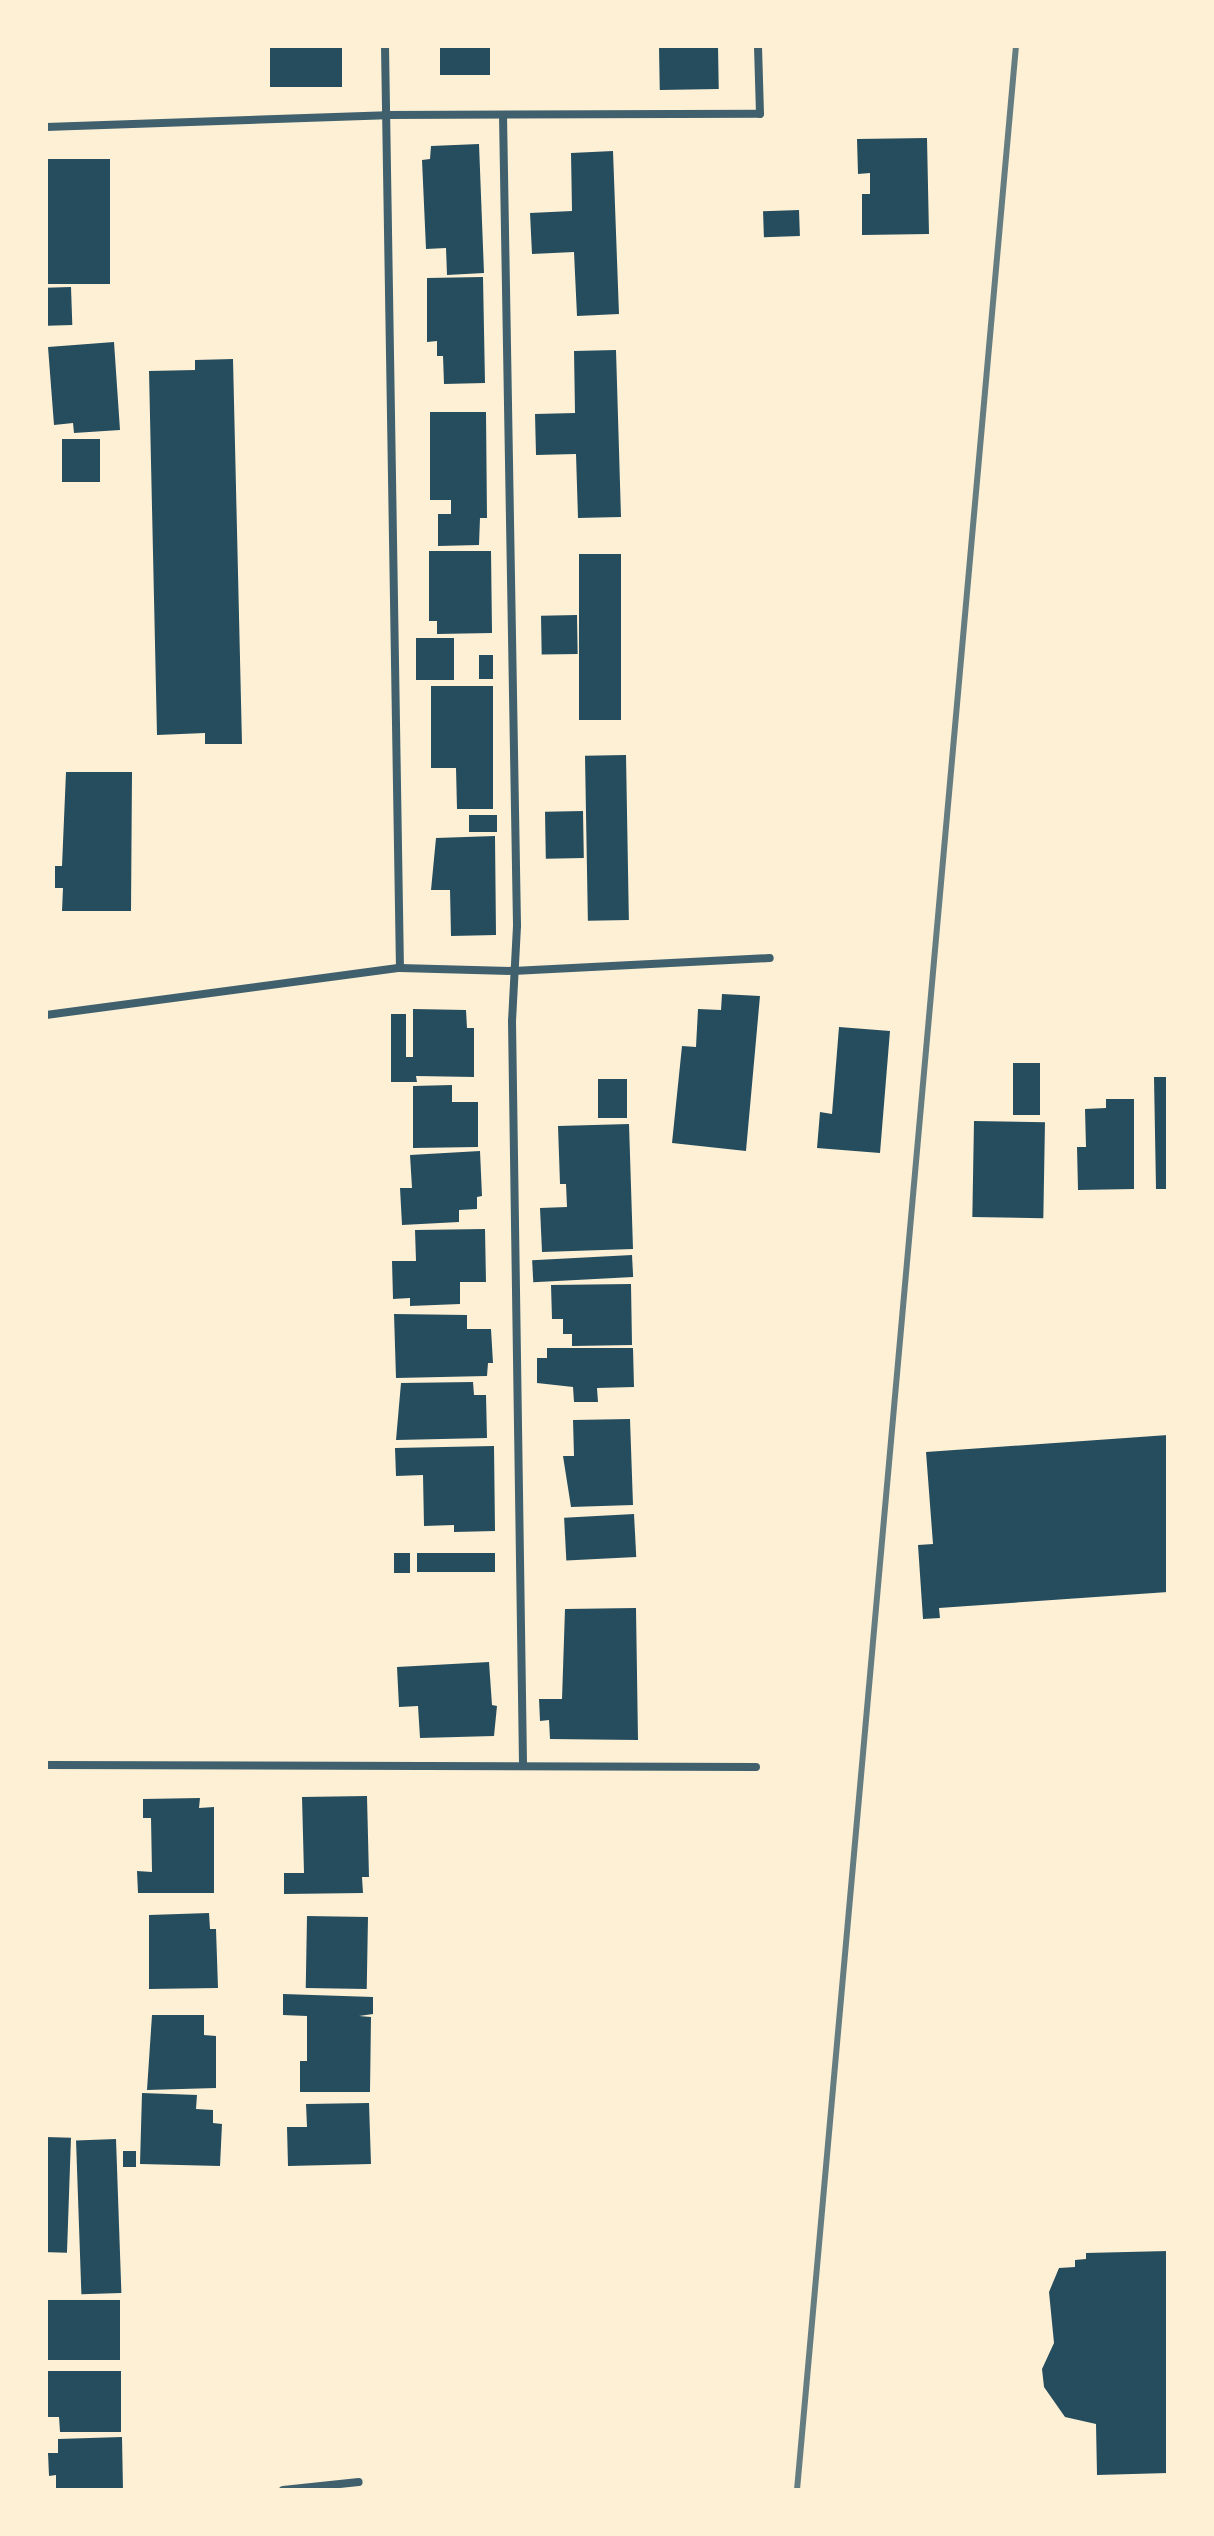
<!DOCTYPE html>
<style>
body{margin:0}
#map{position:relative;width:1214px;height:2536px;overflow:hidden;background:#fdf0d5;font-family:"Archivo Narrow",sans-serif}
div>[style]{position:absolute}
.building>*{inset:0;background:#264d5e;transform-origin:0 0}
.minor>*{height:8px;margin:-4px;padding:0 4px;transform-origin:4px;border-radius:4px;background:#3f606c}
.rail>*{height:6px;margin:-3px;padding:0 3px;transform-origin:3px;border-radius:3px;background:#657d81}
span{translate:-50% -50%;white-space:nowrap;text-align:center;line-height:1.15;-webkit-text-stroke:8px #fdf0d5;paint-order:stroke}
.frame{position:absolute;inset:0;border:48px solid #fdf0d5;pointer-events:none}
</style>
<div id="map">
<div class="building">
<i style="left:270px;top:46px;width:72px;height:41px"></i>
<i style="left:440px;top:46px;width:50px;height:29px"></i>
<i style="left:718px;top:46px;width:43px;height:59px;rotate:89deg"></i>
<i style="clip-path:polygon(927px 138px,929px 234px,862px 235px,862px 194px,870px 194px,870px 173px,858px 174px,857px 139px)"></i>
<i style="clip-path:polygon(479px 144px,484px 273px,447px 275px,446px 248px,426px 249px,422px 160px,430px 159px,431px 146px)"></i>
<i style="clip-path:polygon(613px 151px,619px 314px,577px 316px,574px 252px,532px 254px,530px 213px,572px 211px,571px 153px)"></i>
<i style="left:110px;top:159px;width:125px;height:64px;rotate:90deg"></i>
<i style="left:799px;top:210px;width:26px;height:36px;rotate:88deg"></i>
<i style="clip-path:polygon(483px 277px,485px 383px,444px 384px,443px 356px,437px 356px,437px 341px,427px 342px,427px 278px)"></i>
<i style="left:71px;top:287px;width:38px;height:25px;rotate:88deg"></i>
<i style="clip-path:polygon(114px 342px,120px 430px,74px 433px,73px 423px,54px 425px,48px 347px)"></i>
<i style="clip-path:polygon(616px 350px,621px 517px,578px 518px,576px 454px,536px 455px,535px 414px,575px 413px,574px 351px)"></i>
<i style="clip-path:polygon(233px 359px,242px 744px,205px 744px,205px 733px,157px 735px,149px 371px,195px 370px,195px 360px)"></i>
<i style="clip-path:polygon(430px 412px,486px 412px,487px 518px,480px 518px,479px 545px,438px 546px,438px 514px,451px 514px,451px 500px,430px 500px)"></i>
<i style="left:62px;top:439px;width:38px;height:43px"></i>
<i style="clip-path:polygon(429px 551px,491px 551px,492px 633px,437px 634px,437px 621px,429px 621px)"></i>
<i style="left:579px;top:554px;width:42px;height:166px"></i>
<i style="left:577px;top:615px;width:39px;height:36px;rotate:89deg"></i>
<i style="left:416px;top:638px;width:38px;height:42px"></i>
<i style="left:479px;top:655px;width:14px;height:24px"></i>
<i style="clip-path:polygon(431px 686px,493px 686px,493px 809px,457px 809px,456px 768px,431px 768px)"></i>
<i style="left:626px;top:755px;width:165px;height:41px;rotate:89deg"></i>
<i style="clip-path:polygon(66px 772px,132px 772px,131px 911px,62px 911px,63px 888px,55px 888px,55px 866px,62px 866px)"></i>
<i style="left:583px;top:811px;width:47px;height:38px;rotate:89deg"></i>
<i style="left:469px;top:815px;width:28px;height:17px"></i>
<i style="clip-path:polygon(495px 836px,496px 935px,451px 936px,450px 890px,431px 890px,436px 838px)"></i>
<i style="clip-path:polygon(722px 994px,760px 996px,746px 1151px,672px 1143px,682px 1046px,696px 1047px,698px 1009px,721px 1010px)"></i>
<i style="clip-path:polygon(413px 1009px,466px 1010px,467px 1028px,474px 1028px,474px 1077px,416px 1076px,417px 1082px,391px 1082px,391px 1014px,406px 1014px,406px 1057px,413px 1057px)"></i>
<i style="clip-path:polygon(839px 1027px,890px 1031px,880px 1153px,817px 1148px,820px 1112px,832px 1114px)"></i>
<i style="left:1013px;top:1063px;width:27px;height:52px"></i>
<i style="clip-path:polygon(1154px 1077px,1168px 1077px,1168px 1189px,1156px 1189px)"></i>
<i style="left:598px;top:1079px;width:29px;height:39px"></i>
<i style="clip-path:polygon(452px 1085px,452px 1102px,478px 1102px,478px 1147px,413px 1148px,413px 1086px)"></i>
<i style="clip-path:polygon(1106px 1099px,1134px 1099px,1134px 1189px,1078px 1190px,1077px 1147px,1086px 1147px,1085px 1109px,1106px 1108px)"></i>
<i style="left:974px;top:1121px;width:71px;height:96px;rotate:1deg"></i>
<i style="clip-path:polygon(629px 1124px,633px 1249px,542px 1252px,540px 1208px,567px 1207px,566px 1184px,560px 1184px,558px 1126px)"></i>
<i style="clip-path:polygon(480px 1151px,482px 1196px,477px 1197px,477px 1209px,459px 1210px,459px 1222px,402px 1225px,400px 1188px,412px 1188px,410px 1155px)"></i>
<i style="clip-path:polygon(485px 1229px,486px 1282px,460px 1282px,460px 1304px,410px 1306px,410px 1298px,393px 1299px,392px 1261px,416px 1261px,415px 1230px)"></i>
<i style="left:632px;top:1255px;width:22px;height:100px;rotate:87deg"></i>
<i style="clip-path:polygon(631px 1284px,632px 1345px,572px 1346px,572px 1334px,563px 1334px,563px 1319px,552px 1319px,551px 1285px)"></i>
<i style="clip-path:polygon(394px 1314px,467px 1315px,467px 1329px,491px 1329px,493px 1363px,488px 1363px,487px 1376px,396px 1378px)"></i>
<i style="clip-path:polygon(547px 1348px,633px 1348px,634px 1387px,597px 1388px,598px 1402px,574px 1402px,573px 1387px,537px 1383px,537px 1358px,547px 1358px)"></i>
<i style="clip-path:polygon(473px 1382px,474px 1395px,486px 1395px,487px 1438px,396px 1440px,401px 1383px)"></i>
<i style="clip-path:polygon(630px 1419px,633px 1505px,571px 1507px,563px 1456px,574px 1456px,573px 1420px)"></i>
<i style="clip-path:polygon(1168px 1435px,1168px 1592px,939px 1608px,940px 1618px,923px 1619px,918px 1545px,933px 1544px,926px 1452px)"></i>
<i style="clip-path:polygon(494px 1446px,495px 1531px,454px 1532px,454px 1525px,424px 1526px,423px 1475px,396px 1476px,395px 1448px)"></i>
<i style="left:634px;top:1514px;width:43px;height:70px;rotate:87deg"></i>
<i style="left:394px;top:1553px;width:16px;height:20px"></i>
<i style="left:495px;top:1553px;width:19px;height:78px;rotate:90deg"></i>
<i style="clip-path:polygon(636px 1608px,638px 1740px,550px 1739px,549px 1720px,540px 1721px,539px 1699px,562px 1699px,565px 1609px)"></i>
<i style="clip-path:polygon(489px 1662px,492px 1705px,497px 1706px,494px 1736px,420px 1738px,418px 1706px,399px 1707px,397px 1667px)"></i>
<i style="clip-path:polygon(367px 1796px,369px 1877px,362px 1877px,363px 1893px,284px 1894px,284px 1873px,304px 1873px,302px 1797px)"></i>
<i style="clip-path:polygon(200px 1798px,199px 1808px,214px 1807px,214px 1893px,138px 1893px,137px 1871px,152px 1872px,151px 1818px,143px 1818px,143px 1799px)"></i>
<i style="clip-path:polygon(209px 1913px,210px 1929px,216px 1929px,218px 1988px,149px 1989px,149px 1915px)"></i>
<i style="left:307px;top:1916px;width:61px;height:72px;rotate:1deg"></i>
<i style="clip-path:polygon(283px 1994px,373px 1997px,373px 2014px,359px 2016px,371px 2017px,370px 2092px,300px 2092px,300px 2061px,307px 2061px,307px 2016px,283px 2015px)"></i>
<i style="clip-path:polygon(152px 2015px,204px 2015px,204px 2035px,216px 2036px,216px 2088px,147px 2090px)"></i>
<i style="clip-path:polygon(142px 2093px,197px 2095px,196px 2109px,213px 2110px,213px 2123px,222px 2124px,220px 2166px,140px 2164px)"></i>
<i style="clip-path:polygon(369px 2103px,371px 2164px,288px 2166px,287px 2127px,307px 2127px,306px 2104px)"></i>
<i style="left:46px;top:2137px;width:25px;height:115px;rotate:2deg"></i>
<i style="left:116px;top:2139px;width:154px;height:40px;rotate:88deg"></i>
<i style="left:123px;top:2151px;width:13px;height:16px"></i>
<i style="clip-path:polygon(1168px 2251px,1168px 2473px,1097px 2475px,1096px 2424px,1065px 2417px,1044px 2387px,1042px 2369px,1054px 2343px,1049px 2292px,1059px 2268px,1075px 2267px,1075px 2260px,1086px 2259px,1086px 2253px)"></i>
<i style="left:120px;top:2300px;width:60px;height:74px;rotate:90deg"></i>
<i style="clip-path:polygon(46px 2371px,121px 2371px,121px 2432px,60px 2432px,59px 2417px,46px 2417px)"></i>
<i style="clip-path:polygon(122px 2437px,123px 2490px,56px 2490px,56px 2475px,49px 2476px,48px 2453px,58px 2453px,58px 2439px)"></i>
</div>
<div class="minor">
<i style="left:385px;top:46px;width:922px;rotate:89.07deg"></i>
<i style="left:503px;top:115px;width:811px;rotate:89.01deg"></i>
<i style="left:517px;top:926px;width:95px;rotate:93deg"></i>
<i style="left:512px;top:1021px;width:745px;rotate:89.15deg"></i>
<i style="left:46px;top:127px;width:340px;rotate:-2deg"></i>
<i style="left:386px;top:115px;width:374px;rotate:-0.2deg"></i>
<i style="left:760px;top:114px;width:68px;rotate:-91.7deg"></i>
<i style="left:46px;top:1015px;width:357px;rotate:-7.6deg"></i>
<i style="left:400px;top:968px;width:113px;rotate:1.5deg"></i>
<i style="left:513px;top:971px;width:257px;rotate:-2.9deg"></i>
<i style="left:46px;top:1765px;width:710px;rotate:0.16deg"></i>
<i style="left:283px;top:2490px;width:76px;rotate:-6deg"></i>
</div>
<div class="rail">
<i style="left:797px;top:2490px;width:2454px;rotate:-84.88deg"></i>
</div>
<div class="frame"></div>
</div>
